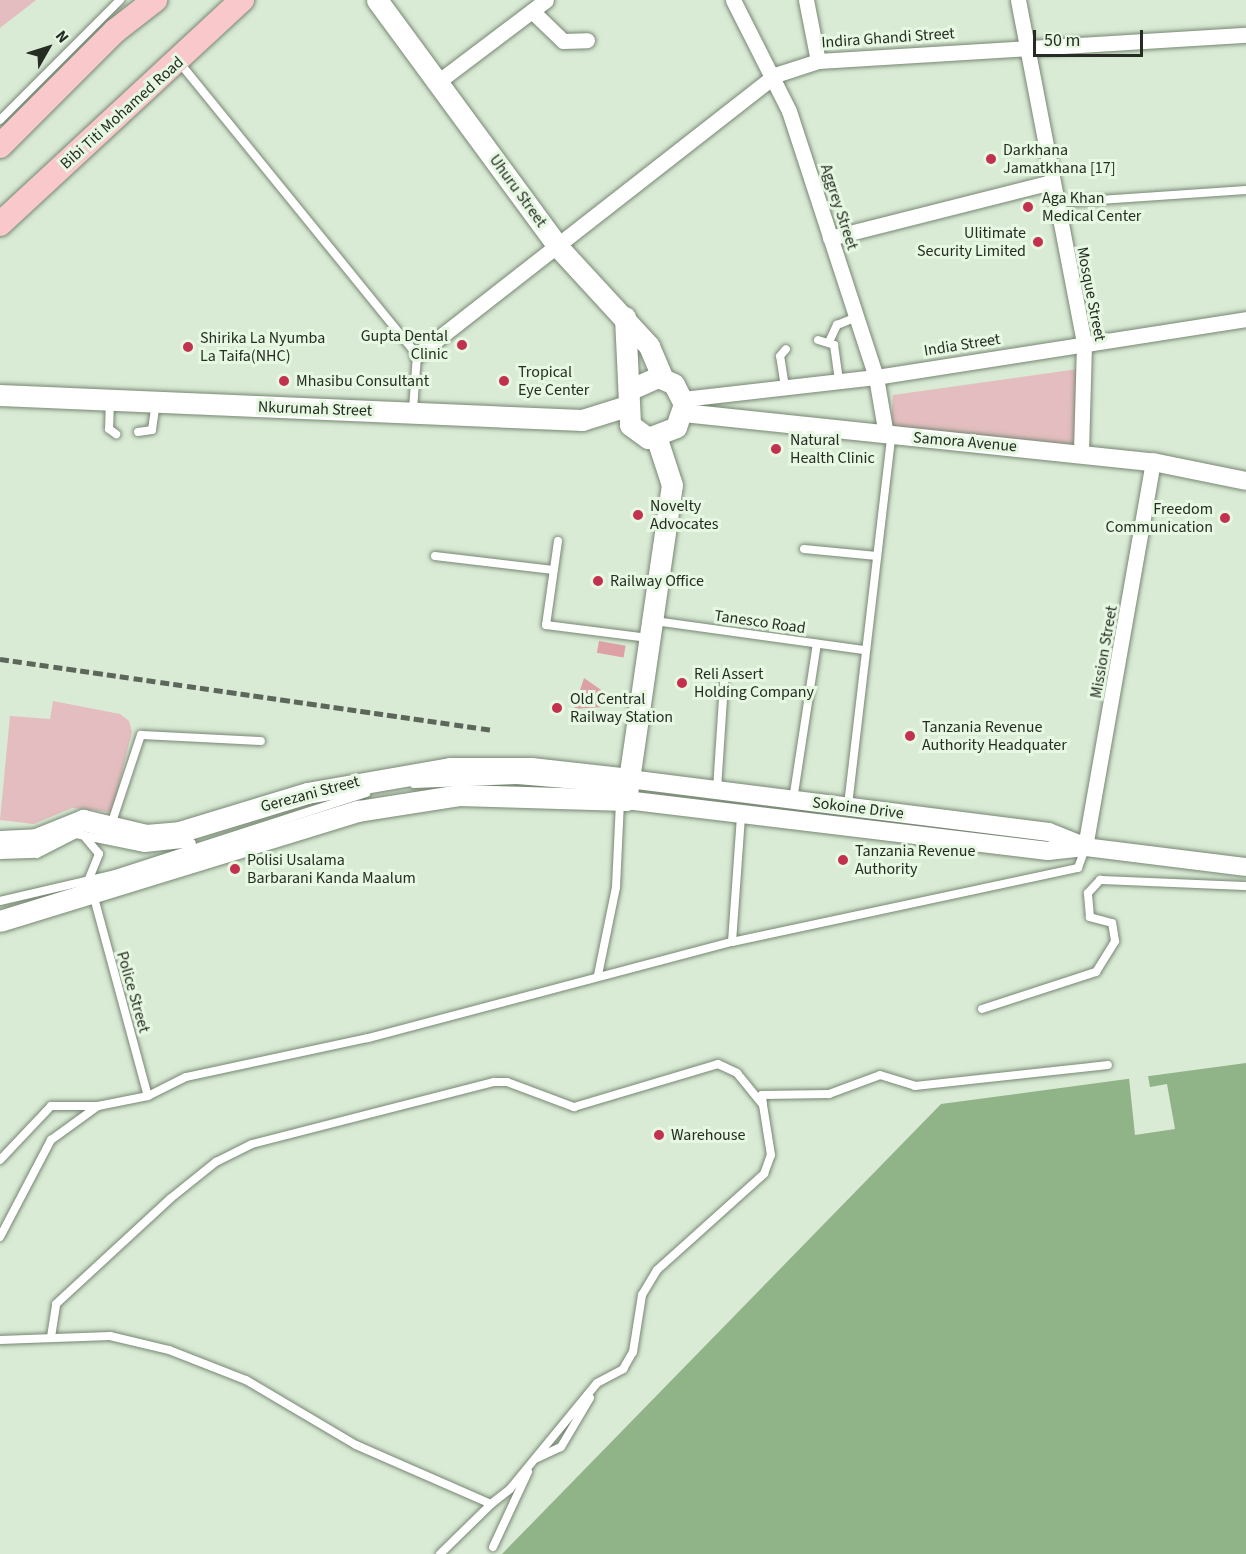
<!DOCTYPE html>
<style>
body{margin:0}
#map{position:relative;width:1246px;height:1554px;overflow:hidden;background:#d9ead5;font-family:"Source Sans 3",sans-serif}
div>[style]{position:absolute}
.green>*{inset:0;background:#e3bdbf}
.forest>*{inset:0;background:#dda0a4;transform-origin:0 0}
.water>*{inset:0;background:#90b387}
.pier>*{inset:0;background:#d9ead5}
.roads{filter:drop-shadow(0 0 2px #778773) drop-shadow(0 0 2px #778773)}
.service>*{height:8px;margin:-4px;padding:0 4px;transform-origin:4px;border-radius:4px;background:#fff}
.minor>*{height:15px;margin:-7.5px;padding:0 7.5px;transform-origin:7.5px;border-radius:7.5px;background:#fff}
.tertiary>*{height:18px;margin:-9px;padding:0 9px;transform-origin:9px;border-radius:9px;background:#fff}
.secondary>*{height:21px;margin:-10.5px;padding:0 10.5px;transform-origin:10.5px;border-radius:10.5px;background:#fff}
.trunk>*{height:24px;margin:-12px;padding:0 12px;transform-origin:12px;border-radius:12px;background:#f8c8cb}
.rail>*{height:4.5px;margin-top:-2.25px;transform-origin:0;background:repeating-linear-gradient(90deg,#5d665a 0 9px,transparent 0 13.5px)}
.dots>*{width:16px;height:16px;translate:-50% -50%;box-sizing:border-box;border:3px solid #e6f7e2;border-radius:50%}
span{translate:-50% -50%;white-space:nowrap;text-align:center;line-height:1.15;-webkit-text-stroke:6px #e6f7e2;paint-order:stroke}
.street-label{font-size:16px;color:#262c24}
.poi-label{font-size:16px;color:#262c24}
.left{translate:0 -50%;text-align:left}
.right{translate:-100% -50%;text-align:right}
.north{position:absolute;left:18px;top:18px;width:60px;height:60px;-webkit-text-stroke:4px #e6f7e2;paint-order:stroke;rotate:51deg;font-size:16px;font-weight:700;line-height:24px;text-align:center;color:#262c24}
.north::after{content:'';display:block;margin:auto;width:21px;height:27px;background:#262c24;clip-path:polygon(50% 0,100% 100%,50% 72%,0 100%)}
.scale{position:absolute;left:1033px;top:30px;width:110px;height:27px;box-sizing:border-box;border:3px solid #262c24;border-top:0;padding-left:8px;font-size:18px;line-height:21px;white-space:nowrap;color:#262c24;-webkit-text-stroke:4px #e6f7e2;paint-order:stroke}
</style>
<div id="map">
<div class="green">
<i style="clip-path:polygon(0 0,36px 0,0 28px)"></i>
<i style="clip-path:polygon(1078px 369px,1077px 445px,891px 428px,893px 395px)"></i>
<i style="clip-path:polygon(53px 701px,120px 714px,129px 721px,132px 732px,112px 812px,72px 808px,34px 824px,0 820px,10px 716px,50px 719px)"></i>
</div>
<div class="forest">
<i style="left:599px;top:641px;width:27px;height:12px;rotate:10deg"></i>
<i style="clip-path:polygon(584px 678px,604px 692px,602px 707px,574px 709px)"></i>
</div>
<div class="water">
<i style="clip-path:polygon(1246px 1063px,1246px 1554px,502px 1554px,941px 1104px)"></i>
</div>
<div class="pier">
<i style="clip-path:polygon(1148px 1076px,1150px 1087px,1167px 1084px,1175px 1129px,1135px 1135px,1129px 1078px)"></i>
</div>
<div class="roads">
<div class="service">
<i style="left:179px;top:62px;width:377px;rotate:50.9deg"></i>
<i style="left:417px;top:355px;width:55px;rotate:94.2deg"></i>
<i style="left:0;top:120px;width:170px;rotate:-45deg"></i>
<i style="left:1056px;top:203px;width:190px;rotate:-3.9deg"></i>
<i style="left:818px;top:340px;width:17px;rotate:17deg"></i>
<i style="left:834px;top:345px;width:37px;rotate:82deg"></i>
<i style="left:829px;top:342px;width:19px;rotate:-65deg"></i>
<i style="left:837px;top:325px;width:22px;rotate:-22deg"></i>
<i style="left:785px;top:387px;width:31px;rotate:-99deg"></i>
<i style="left:780px;top:356px;width:9px;rotate:-49deg"></i>
<i style="left:110px;top:401px;width:28px;rotate:92deg"></i>
<i style="left:109px;top:429px;width:9px;rotate:36deg"></i>
<i style="left:138px;top:432px;width:14px;rotate:-8deg"></i>
<i style="left:152px;top:430px;width:27px;rotate:-82deg"></i>
<i style="left:558px;top:541px;width:85px;rotate:98.1deg"></i>
<i style="left:546px;top:625px;width:103px;rotate:7.3deg"></i>
<i style="left:804px;top:549px;width:73px;rotate:5.5deg"></i>
<i style="left:435px;top:556px;width:119px;rotate:6.8deg"></i>
<i style="left:655px;top:621px;width:212px;rotate:7.9deg"></i>
<i style="left:414px;top:784px;width:103px;rotate:-2.2deg"></i>
<i style="left:517px;top:780px;width:109px;rotate:4.7deg"></i>
<i style="left:717px;top:789px;width:106px;rotate:-86.2deg"></i>
<i style="left:793px;top:800px;width:158px;rotate:-81.3deg"></i>
<i style="left:848px;top:805px;width:371px;rotate:-83.3deg"></i>
<i style="left:111px;top:825px;width:95px;rotate:-71.6deg"></i>
<i style="left:141px;top:735px;width:120px;rotate:2.9deg"></i>
<i style="left:84px;top:836px;width:23px;rotate:50deg"></i>
<i style="left:99px;top:854px;width:27px;rotate:112deg"></i>
<i style="left:0;top:855px;width:37px;rotate:-2deg"></i>
<i style="left:37px;top:854px;width:44px;rotate:-27.1deg"></i>
<i style="left:76px;top:834px;width:70px;rotate:11.5deg"></i>
<i style="left:145px;top:848px;width:47px;rotate:-6.1deg"></i>
<i style="left:93px;top:894px;width:209px;rotate:74.8deg"></i>
<i style="left:0;top:901px;width:118px;rotate:-13.2deg"></i>
<i style="left:115px;top:874px;width:264px;rotate:-17.9deg"></i>
<i style="left:732px;top:942px;width:127px;rotate:-85.9deg"></i>
<i style="left:598px;top:975px;width:90px;rotate:-78.4deg"></i>
<i style="left:616px;top:887px;width:86px;rotate:-87.3deg"></i>
<i style="left:982px;top:1009px;width:120px;rotate:-18deg"></i>
<i style="left:1096px;top:972px;width:36px;rotate:-58deg"></i>
<i style="left:1115px;top:941px;width:18px;rotate:-99deg"></i>
<i style="left:1112px;top:923px;width:23px;rotate:-165deg"></i>
<i style="left:1090px;top:917px;width:24px;rotate:-95deg"></i>
<i style="left:1088px;top:893px;width:18px;rotate:-47deg"></i>
<i style="left:1100px;top:880px;width:146px;rotate:2.4deg"></i>
<i style="left:0;top:1160px;width:74px;rotate:-46.6deg"></i>
<i style="left:51px;top:1106px;width:47px"></i>
<i style="left:0;top:1237px;width:110px;rotate:-62.3deg"></i>
<i style="left:51px;top:1140px;width:58px;rotate:-35.9deg"></i>
<i style="left:98px;top:1106px;width:51px;rotate:-11.3deg"></i>
<i style="left:148px;top:1096px;width:42px;rotate:-26.6deg"></i>
<i style="left:186px;top:1077px;width:186px;rotate:-12.1deg"></i>
<i style="left:368px;top:1038px;width:376px;rotate:-14.8deg"></i>
<i style="left:732px;top:942px;width:354px;rotate:-12.1deg"></i>
<i style="left:1078px;top:868px;width:20px;rotate:-70deg"></i>
<i style="left:51px;top:1337px;width:33px;rotate:-81deg"></i>
<i style="left:56px;top:1304px;width:156px;rotate:-42.7deg"></i>
<i style="left:171px;top:1198px;width:58px;rotate:-38.7deg"></i>
<i style="left:216px;top:1162px;width:40px;rotate:-26.6deg"></i>
<i style="left:252px;top:1144px;width:250px;rotate:-14.4deg"></i>
<i style="left:494px;top:1082px;width:13px"></i>
<i style="left:507px;top:1082px;width:72px;rotate:20.5deg"></i>
<i style="left:574px;top:1107px;width:150px;rotate:-16.6deg"></i>
<i style="left:718px;top:1064px;width:21px;rotate:25deg"></i>
<i style="left:737px;top:1073px;width:41px;rotate:50.9deg"></i>
<i style="left:763px;top:1105px;width:10px;rotate:-96deg"></i>
<i style="left:762px;top:1095px;width:67px;rotate:-0.9deg"></i>
<i style="left:829px;top:1094px;width:54px;rotate:-20.4deg"></i>
<i style="left:880px;top:1075px;width:37px;rotate:17deg"></i>
<i style="left:915px;top:1086px;width:194px;rotate:-6.2deg"></i>
<i style="left:0;top:1340px;width:110px;rotate:-2.1deg"></i>
<i style="left:110px;top:1336px;width:61px;rotate:13.3deg"></i>
<i style="left:169px;top:1350px;width:83px;rotate:21.3deg"></i>
<i style="left:246px;top:1380px;width:128px;rotate:30.6deg"></i>
<i style="left:356px;top:1445px;width:147px;rotate:23.6deg"></i>
<i style="left:491px;top:1504px;width:24px;rotate:-38deg"></i>
<i style="left:510px;top:1489px;width:137px;rotate:-50.6deg"></i>
<i style="left:597px;top:1383px;width:30px;rotate:-28deg"></i>
<i style="left:623px;top:1369px;width:20px;rotate:-60deg"></i>
<i style="left:633px;top:1352px;width:58px;rotate:-81deg"></i>
<i style="left:642px;top:1295px;width:29px;rotate:-59deg"></i>
<i style="left:657px;top:1270px;width:144px;rotate:-41.9deg"></i>
<i style="left:764px;top:1174px;width:20px;rotate:-70deg"></i>
<i style="left:771px;top:1155px;width:51px;rotate:-99.1deg"></i>
<i style="left:537px;top:1458px;width:26px;rotate:-25deg"></i>
<i style="left:561px;top:1447px;width:57px;rotate:-59.4deg"></i>
<i style="left:493px;top:1547px;width:83px;rotate:-65deg"></i>
<i style="left:440px;top:1554px;width:71px;rotate:-44.4deg"></i>
</div>
<div class="minor">
<i style="left:733px;top:0;width:124px;rotate:63.2deg"></i>
<i style="left:789px;top:111px;width:280px;rotate:71.9deg"></i>
<i style="left:876px;top:377px;width:59px;rotate:80.2deg"></i>
<i style="left:806px;top:0;width:62px;rotate:78.9deg"></i>
<i style="left:1018px;top:0;width:350px;rotate:79.1deg"></i>
<i style="left:1084px;top:344px;width:110px;rotate:91.6deg"></i>
<i style="left:532px;top:11px;width:43px;rotate:44.1deg"></i>
<i style="left:563px;top:41px;width:24px;rotate:-2deg"></i>
<i style="left:439px;top:81px;width:134px;rotate:-37.1deg"></i>
<i style="left:830px;top:238px;width:228px;rotate:-14.2deg"></i>
<i style="left:417px;top:355px;width:454px;rotate:-38deg"></i>
<i style="left:775px;top:75px;width:45px;rotate:-18deg"></i>
<i style="left:818px;top:61px;width:429px;rotate:-3.5deg"></i>
<i style="left:683px;top:399px;width:194px;rotate:-6.5deg"></i>
<i style="left:876px;top:377px;width:375px;rotate:-8.9deg"></i>
<i style="left:1085px;top:847px;width:391px;rotate:-80deg"></i>
</div>
<div class="tertiary">
<i style="left:683px;top:413px;width:473px;rotate:6deg"></i>
<i style="left:1153px;top:462px;width:95px;rotate:11.5deg"></i>
<i style="left:629px;top:779px;width:423px;rotate:7.2deg"></i>
<i style="left:1049px;top:832px;width:37px;rotate:22deg"></i>
<i style="left:626px;top:800px;width:425px;rotate:6.9deg"></i>
<i style="left:1048px;top:851px;width:37px;rotate:-6deg"></i>
<i style="left:1085px;top:847px;width:162px;rotate:7.1deg"></i>
</div>
<div class="secondary">
<i style="left:377px;top:0;width:308px;rotate:53.7deg"></i>
<i style="left:559px;top:248px;width:133px;rotate:47.4deg"></i>
<i style="left:649px;top:346px;width:34px;rotate:67deg"></i>
<i style="left:625px;top:317px;width:108px;rotate:87.3deg"></i>
<i style="left:630px;top:425px;width:22px;rotate:36deg"></i>
<i style="left:648px;top:438px;width:30px;rotate:-21deg"></i>
<i style="left:676px;top:427px;width:24px;rotate:-71deg"></i>
<i style="left:684px;top:404px;width:22px;rotate:-117deg"></i>
<i style="left:674px;top:384px;width:17px;rotate:-156deg"></i>
<i style="left:658px;top:377px;width:32px;rotate:156deg"></i>
<i style="left:0;top:395px;width:583px;rotate:2.46deg"></i>
<i style="left:582px;top:420px;width:47px;rotate:-17.3deg"></i>
<i style="left:0;top:841px;width:36px;rotate:-3deg"></i>
<i style="left:36px;top:839px;width:51px;rotate:-22deg"></i>
<i style="left:83px;top:820px;width:65px;rotate:13.4deg"></i>
<i style="left:146px;top:835px;width:33px;rotate:-5deg"></i>
<i style="left:179px;top:832px;width:134px;rotate:-16.9deg"></i>
<i style="left:307px;top:793px;width:145px;rotate:-9.9deg"></i>
<i style="left:450px;top:768px;width:81px"></i>
<i style="left:531px;top:768px;width:99px;rotate:6.4deg"></i>
<i style="left:0;top:921px;width:375px;rotate:-17.1deg"></i>
<i style="left:358px;top:811px;width:102px;rotate:-9deg"></i>
<i style="left:459px;top:795px;width:167px;rotate:1.7deg"></i>
<i style="left:626px;top:800px;width:318px;rotate:-81.7deg"></i>
<i style="left:672px;top:485px;width:48px;rotate:-108.1deg"></i>
</div>
<div class="trunk">
<i style="left:0;top:146px;width:163px;rotate:-45deg"></i>
<i style="left:115px;top:31px;width:51px;rotate:-37.8deg"></i>
<i style="left:0;top:224px;width:330px;rotate:-42.8deg"></i>
</div>
</div>
<div class="rail">
<i style="left:0;top:659px;width:498px;rotate:8.2deg"></i>
</div>
<div class="dots">
<i style="left:991px;top:159px;background:#c2324f"></i>
<i style="left:1028px;top:207px;background:#c2324f"></i>
<i style="left:1038px;top:242px;background:#c2324f"></i>
<i style="left:462px;top:345px;background:#c2324f"></i>
<i style="left:188px;top:347px;background:#c2324f"></i>
<i style="left:284px;top:381px;background:#c2324f"></i>
<i style="left:504px;top:381px;background:#c2324f"></i>
<i style="left:776px;top:449px;background:#c2324f"></i>
<i style="left:638px;top:515px;background:#c2324f"></i>
<i style="left:1225px;top:518px;background:#c2324f"></i>
<i style="left:598px;top:581px;background:#c2324f"></i>
<i style="left:682px;top:683px;background:#c2324f"></i>
<i style="left:557px;top:708px;background:#c2324f"></i>
<i style="left:910px;top:736px;background:#c2324f"></i>
<i style="left:843px;top:860px;background:#c2324f"></i>
<i style="left:235px;top:869px;background:#c2324f"></i>
<i style="left:659px;top:1135px;background:#c2324f"></i>
</div>
<div class="street-label">
<span style="left:888px;top:38px;rotate:-4deg">Indira Ghandi Street</span>
<span style="left:122px;top:113px;rotate:-42deg">Bibi Titi Mohamed Road</span>
<span style="left:518px;top:191px;rotate:54deg">Uhuru Street</span>
<span style="left:839px;top:207px;rotate:72deg">Aggrey Street</span>
<span style="left:1091px;top:294px;rotate:79deg">Mosque Street</span>
<span style="left:962px;top:345px;rotate:-9deg">India Street</span>
<span style="left:315px;top:409px;rotate:2deg">Nkurumah Street</span>
<span style="left:965px;top:442px;rotate:5deg">Samora Avenue</span>
<span style="left:760px;top:622px;rotate:8deg">Tanesco Road</span>
<span style="left:1104px;top:652px;rotate:-80deg">Mission Street</span>
<span style="left:310px;top:794px;rotate:-15deg">Gerezani Street</span>
<span style="left:858px;top:808px;rotate:7deg">Sokoine Drive</span>
<span style="left:133px;top:992px;rotate:74deg">Police Street</span>
</div>
<div class="poi-label">
<span class="left" style="left:1003px;top:159px">Darkhana<br>Jamatkhana [17]</span>
<span class="left" style="left:1042px;top:207px">Aga Khan<br>Medical Center</span>
<span class="right" style="left:1026px;top:242px">Ulitimate<br>Security Limited</span>
<span class="right" style="left:448px;top:345px">Gupta Dental<br>Clinic</span>
<span class="left" style="left:200px;top:347px">Shirika La Nyumba<br>La Taifa(NHC)</span>
<span class="left" style="left:518px;top:381px">Tropical<br>Eye Center</span>
<span class="left" style="left:296px;top:381px">Mhasibu Consultant</span>
<span class="left" style="left:790px;top:449px">Natural<br>Health Clinic</span>
<span class="left" style="left:650px;top:515px">Novelty<br>Advocates</span>
<span class="right" style="left:1213px;top:518px">Freedom<br>Communication</span>
<span class="left" style="left:610px;top:581px">Railway Office</span>
<span class="left" style="left:694px;top:683px">Reli Assert<br>Holding Company</span>
<span class="left" style="left:570px;top:708px">Old Central<br>Railway Station</span>
<span class="left" style="left:922px;top:736px">Tanzania Revenue<br>Authority Headquater</span>
<span class="left" style="left:855px;top:860px">Tanzania Revenue<br>Authority</span>
<span class="left" style="left:247px;top:869px">Polisi Usalama<br>Barbarani Kanda Maalum</span>
<span class="left" style="left:671px;top:1135px">Warehouse</span>
</div>
<div class="north">N</div>
<div class="scale">50 m</div>
</div>
